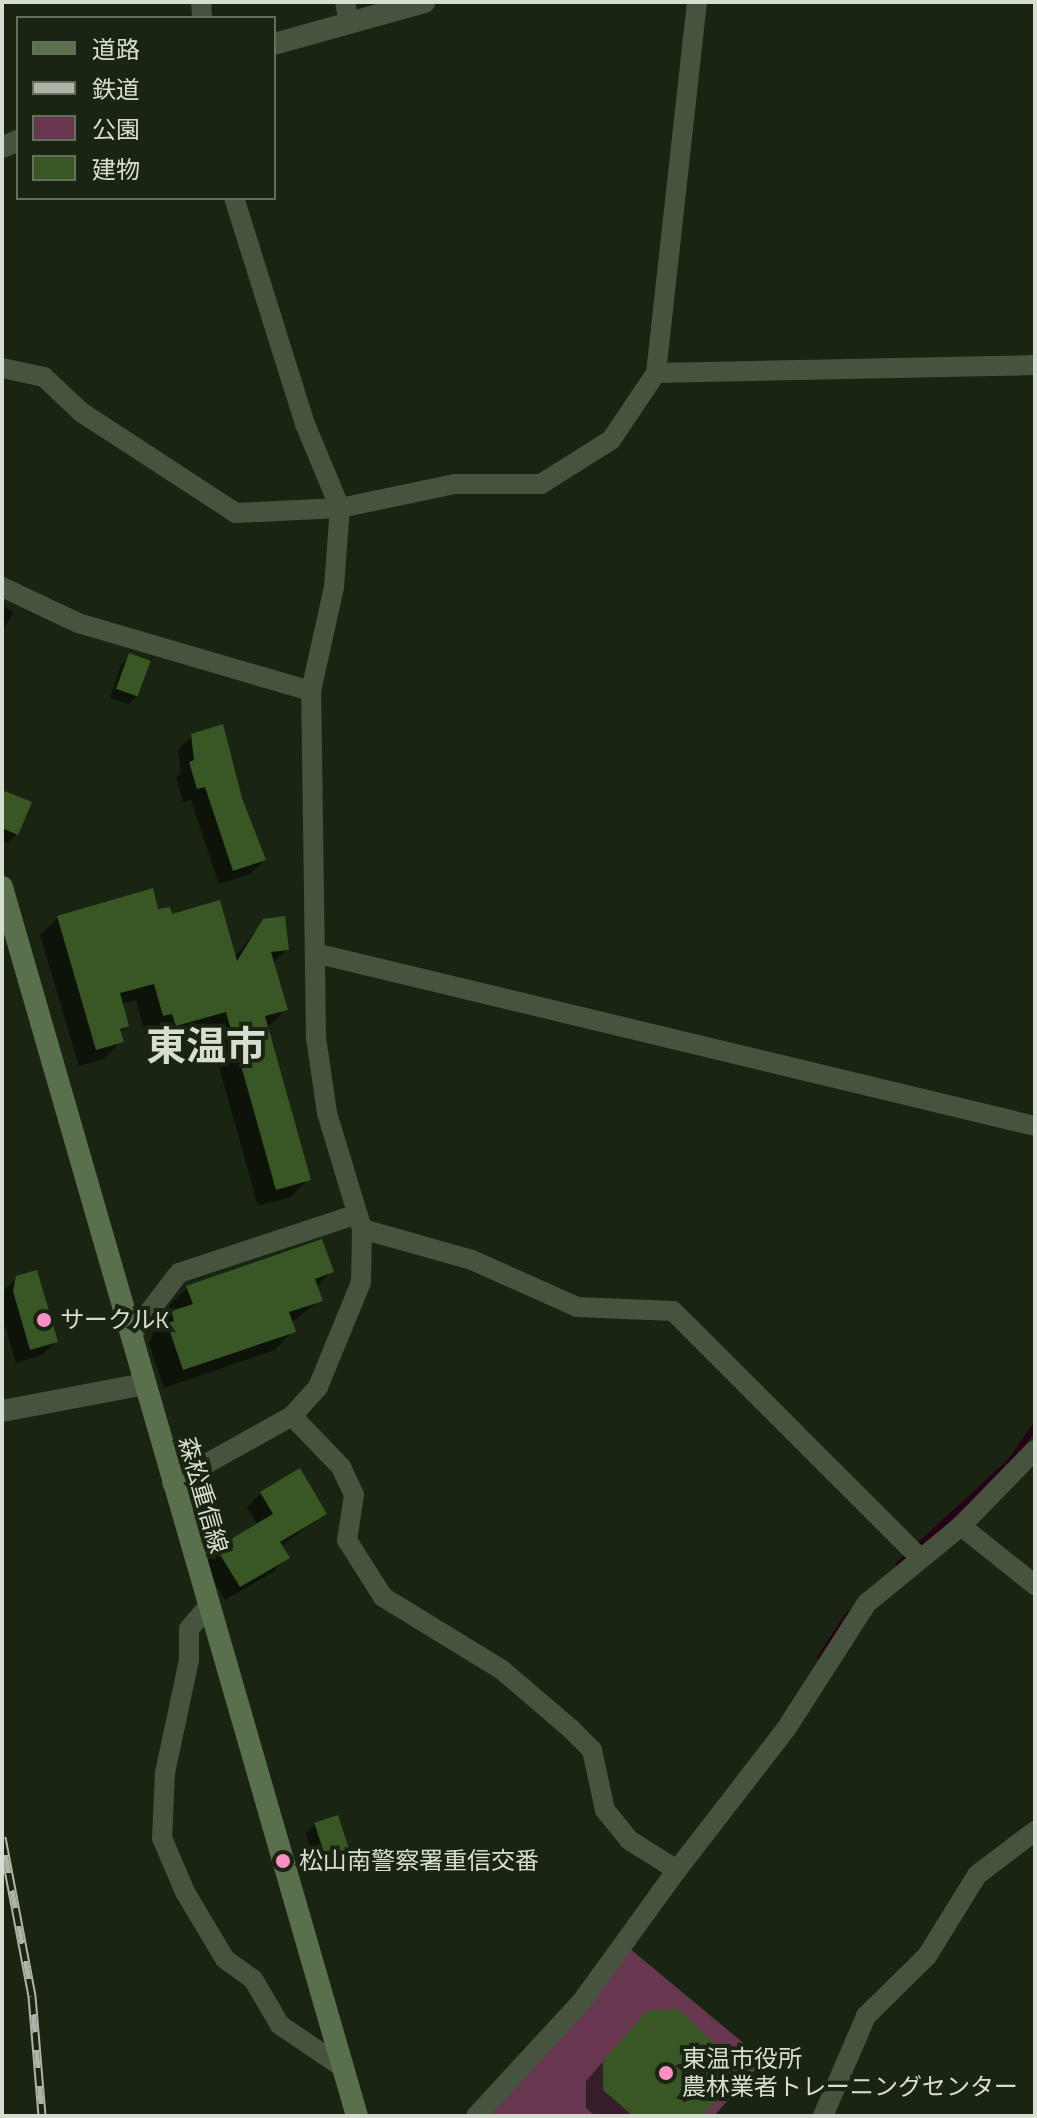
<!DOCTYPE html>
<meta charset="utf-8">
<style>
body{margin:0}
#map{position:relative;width:1037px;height:2118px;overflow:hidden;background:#192512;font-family:"Titillium Web","Noto Sans JP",sans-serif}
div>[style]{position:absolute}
.green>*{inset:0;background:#66374e}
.shadow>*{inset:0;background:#0007}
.stream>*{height:6px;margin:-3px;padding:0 3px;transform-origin:3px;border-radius:3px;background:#280015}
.building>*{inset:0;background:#395625;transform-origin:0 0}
.minor>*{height:20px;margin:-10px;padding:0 10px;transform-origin:10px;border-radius:10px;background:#46533e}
.tertiary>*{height:22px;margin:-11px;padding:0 11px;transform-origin:11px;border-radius:11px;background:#46533e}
.secondary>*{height:22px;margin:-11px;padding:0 11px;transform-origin:11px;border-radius:11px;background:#5a6f4c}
.rail>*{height:9px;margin-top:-4.5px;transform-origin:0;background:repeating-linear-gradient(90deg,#192512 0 18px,#adb5a8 0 36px);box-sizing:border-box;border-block:2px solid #adb5a8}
.dots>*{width:22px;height:22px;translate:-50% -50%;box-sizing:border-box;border:4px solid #192512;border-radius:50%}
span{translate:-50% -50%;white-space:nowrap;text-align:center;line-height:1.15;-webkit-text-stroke:8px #192512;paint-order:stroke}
.poi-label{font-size:24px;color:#d6ded2}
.left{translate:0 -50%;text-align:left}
.street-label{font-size:24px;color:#d6ded2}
.town-label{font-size:40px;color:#d6ded2;font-weight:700}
.frame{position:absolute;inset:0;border:4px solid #d6ded2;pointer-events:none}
.legend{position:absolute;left:16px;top:16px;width:260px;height:184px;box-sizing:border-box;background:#192512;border:2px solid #656f5f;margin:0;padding:10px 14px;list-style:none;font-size:24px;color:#d6ded2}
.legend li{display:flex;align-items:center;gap:16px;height:40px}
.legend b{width:40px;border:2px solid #656f5f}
</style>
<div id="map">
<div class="green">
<i style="clip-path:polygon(629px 1948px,764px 2060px,714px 2116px,485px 2116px)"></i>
</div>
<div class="shadow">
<i style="clip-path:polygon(2px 605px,14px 612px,2px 632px)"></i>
<i style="clip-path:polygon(130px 656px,138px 695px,129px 704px,110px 698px,121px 665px)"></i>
<i style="clip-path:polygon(192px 736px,264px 860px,250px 874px,219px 884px,191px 800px,183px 802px,176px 778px,181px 773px,178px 750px)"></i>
<i style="clip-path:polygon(2px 803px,17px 834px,8px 843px,2px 841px)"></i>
<i style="clip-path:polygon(156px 911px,234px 958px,264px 921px,287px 949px,273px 963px,286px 1009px,268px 1027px,308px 1179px,291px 1197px,258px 1206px,208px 1028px,158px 1043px,154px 1030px,145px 1033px,136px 1000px,121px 1004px,127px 1026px,119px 1033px,121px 1041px,104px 1059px,79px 1066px,40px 935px,58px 918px)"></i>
<i style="clip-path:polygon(331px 1272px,316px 1287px,320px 1300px,291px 1323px,293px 1331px,275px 1350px,164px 1388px,149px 1344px,153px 1332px,171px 1313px,169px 1306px,187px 1288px)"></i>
<i style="clip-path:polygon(17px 1278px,56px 1341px,42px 1355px,16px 1363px,2px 1315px,2px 1292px)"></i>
<i style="clip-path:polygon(261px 1493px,325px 1514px,280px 1546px,287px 1557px,273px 1572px,225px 1600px,203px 1563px,258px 1526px,247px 1507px)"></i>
<i style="clip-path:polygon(315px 1824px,347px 1851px,317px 1868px,306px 1834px)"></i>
<i style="clip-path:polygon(631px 2030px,700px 2116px,595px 2116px,586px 2108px,586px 2081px)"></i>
</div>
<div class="stream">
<i style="left:899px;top:1564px;width:151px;rotate:-42.6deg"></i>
<i style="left:1010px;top:1462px;width:44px;rotate:-55.2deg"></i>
<i style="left:820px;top:1658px;width:53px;rotate:-56.6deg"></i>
</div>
<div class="building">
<i style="left:129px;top:653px;width:23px;height:38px;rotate:20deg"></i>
<i style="clip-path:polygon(223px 724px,242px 798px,266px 860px,233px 871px,205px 787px,197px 789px,189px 762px,194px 760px,191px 734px)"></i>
<i style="clip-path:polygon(2px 790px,32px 802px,18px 835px,2px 828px)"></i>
<i style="clip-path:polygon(153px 888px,158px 909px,170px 907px,172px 914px,220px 900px,237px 961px,263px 919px,285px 916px,289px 950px,271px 952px,288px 1010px,265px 1016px,311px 1180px,276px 1190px,226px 1012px,176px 1026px,172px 1014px,163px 1016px,154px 984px,120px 993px,129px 1026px,120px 1029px,124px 1042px,96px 1050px,57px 916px)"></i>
<i style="clip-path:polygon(322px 1239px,334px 1272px,315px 1279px,323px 1301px,289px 1312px,296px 1332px,183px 1370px,167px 1323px,174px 1321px,171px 1311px,193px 1304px,186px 1286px)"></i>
<i style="clip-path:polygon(37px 1270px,58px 1342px,30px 1350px,13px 1291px,16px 1276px)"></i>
<i style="clip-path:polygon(300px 1468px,327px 1514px,280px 1542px,290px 1558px,240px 1587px,216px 1548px,273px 1514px,260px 1492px)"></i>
<i style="left:338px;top:1815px;width:39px;height:25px;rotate:72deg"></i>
<i style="clip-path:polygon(678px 2009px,727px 2055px,730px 2085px,702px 2116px,633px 2116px,603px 2090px,603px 2061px,648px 2010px)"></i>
</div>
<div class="minor">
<i style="left:201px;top:2px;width:16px;rotate:86deg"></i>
<i style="left:345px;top:2px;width:20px;rotate:79deg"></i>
<i style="left:2px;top:368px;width:43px;rotate:12.1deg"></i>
<i style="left:44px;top:377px;width:51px;rotate:43.4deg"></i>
<i style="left:81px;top:412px;width:185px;rotate:33.1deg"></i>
<i style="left:236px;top:513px;width:104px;rotate:-2.8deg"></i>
<i style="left:340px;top:508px;width:117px;rotate:-11.8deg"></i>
<i style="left:455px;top:484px;width:86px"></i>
<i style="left:541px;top:484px;width:83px;rotate:-32.2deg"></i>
<i style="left:611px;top:440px;width:81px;rotate:-56.1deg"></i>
<i style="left:656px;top:373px;width:373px;rotate:-83.7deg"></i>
<i style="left:656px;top:373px;width:379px;rotate:-1.2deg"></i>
<i style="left:2px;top:587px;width:84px;rotate:25.3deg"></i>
<i style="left:78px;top:623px;width:243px;rotate:16.3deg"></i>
<i style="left:315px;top:953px;width:740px;rotate:13.51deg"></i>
<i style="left:362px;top:1229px;width:114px;rotate:15.7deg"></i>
<i style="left:472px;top:1260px;width:115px;rotate:24.1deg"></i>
<i style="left:577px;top:1307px;width:96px;rotate:2.4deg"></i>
<i style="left:673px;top:1311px;width:349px;rotate:45deg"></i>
<i style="left:132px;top:1334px;width:77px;rotate:-52.4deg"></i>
<i style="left:179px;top:1273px;width:188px;rotate:-18.3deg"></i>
<i style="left:292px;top:1416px;width:71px;rotate:46.1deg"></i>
<i style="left:341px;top:1467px;width:31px;rotate:65deg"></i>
<i style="left:354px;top:1495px;width:46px;rotate:98.8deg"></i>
<i style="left:347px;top:1540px;width:67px;rotate:57.7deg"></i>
<i style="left:383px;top:1597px;width:140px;rotate:31.5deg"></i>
<i style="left:502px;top:1670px;width:91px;rotate:40.5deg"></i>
<i style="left:571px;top:1729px;width:30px;rotate:45deg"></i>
<i style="left:592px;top:1750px;width:61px;rotate:77.8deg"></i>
<i style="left:605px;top:1810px;width:38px;rotate:51deg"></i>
<i style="left:629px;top:1840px;width:57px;rotate:32deg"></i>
<i style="left:677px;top:1870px;width:178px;rotate:-52.3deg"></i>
<i style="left:786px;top:1729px;width:150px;rotate:-57.3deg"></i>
<i style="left:867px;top:1603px;width:122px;rotate:-39.3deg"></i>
<i style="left:961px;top:1526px;width:106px;rotate:-45.8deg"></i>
<i style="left:172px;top:1483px;width:137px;rotate:-29.2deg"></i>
<i style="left:292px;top:1416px;width:39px;rotate:-48deg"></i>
<i style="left:318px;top:1387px;width:113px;rotate:-67.7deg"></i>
<i style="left:361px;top:1282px;width:53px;rotate:-88.9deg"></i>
<i style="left:362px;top:1229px;width:121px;rotate:-106.8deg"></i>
<i style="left:327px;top:1113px;width:76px;rotate:-98.3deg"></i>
<i style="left:316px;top:1038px;width:347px;rotate:-90.8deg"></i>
<i style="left:311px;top:691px;width:107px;rotate:-77.5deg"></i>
<i style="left:334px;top:587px;width:79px;rotate:-85.7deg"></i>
<i style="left:340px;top:508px;width:91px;rotate:-112.6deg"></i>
<i style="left:305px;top:424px;width:237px;rotate:-107.4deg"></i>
<i style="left:961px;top:1526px;width:95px;rotate:38.6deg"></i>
<i style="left:208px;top:1607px;width:29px;rotate:131deg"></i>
<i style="left:189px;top:1629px;width:31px;rotate:90deg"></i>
<i style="left:189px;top:1660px;width:116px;rotate:102deg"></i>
<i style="left:165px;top:1773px;width:65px;rotate:92.6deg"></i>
<i style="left:162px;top:1838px;width:59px;rotate:66.9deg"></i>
<i style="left:185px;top:1892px;width:78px;rotate:59.2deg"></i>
<i style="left:225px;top:1959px;width:34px;rotate:36deg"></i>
<i style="left:253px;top:1979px;width:53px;rotate:59.6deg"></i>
<i style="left:280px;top:2025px;width:75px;rotate:34.1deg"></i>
<i style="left:476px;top:2116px;width:156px;rotate:-47.3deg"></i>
<i style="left:582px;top:2001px;width:162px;rotate:-54.1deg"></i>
<i style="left:823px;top:2116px;width:109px;rotate:-66.7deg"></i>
<i style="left:866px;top:2016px;width:86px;rotate:-44.5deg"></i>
<i style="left:927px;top:1956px;width:95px;rotate:-58.3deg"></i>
<i style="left:977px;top:1875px;width:73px;rotate:-37.2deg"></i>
</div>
<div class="tertiary">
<i style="left:274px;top:44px;width:156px;rotate:-15.6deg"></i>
<i style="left:2px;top:147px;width:17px;rotate:-21deg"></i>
<i style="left:2px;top:1411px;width:146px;rotate:-10.7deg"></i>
</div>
<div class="secondary">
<i style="left:2px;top:887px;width:1279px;rotate:73.89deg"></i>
</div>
<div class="rail">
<i style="left:2px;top:1837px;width:162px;rotate:79.3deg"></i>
<i style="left:32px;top:1996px;width:120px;rotate:85.2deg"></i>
</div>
<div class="dots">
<i style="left:44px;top:1320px;background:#fc8fc3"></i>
<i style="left:283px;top:1861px;background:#fc8fc3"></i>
<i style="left:666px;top:2073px;background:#fc8fc3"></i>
</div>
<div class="poi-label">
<span class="left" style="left:60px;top:1320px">サークルK</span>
<span class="left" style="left:299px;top:1861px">松山南警察署重信交番</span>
<span class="left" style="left:682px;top:2073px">東温市役所<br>農林業者トレーニングセンター</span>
</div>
<div class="street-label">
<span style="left:203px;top:1495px;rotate:74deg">森松重信線</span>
</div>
<div class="town-label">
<span style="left:206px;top:1046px">東温市</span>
</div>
<div class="frame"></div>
<ul class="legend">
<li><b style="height:10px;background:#5a6f4c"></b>道路</li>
<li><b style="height:10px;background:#adb5a8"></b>鉄道</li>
<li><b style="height:22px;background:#66374e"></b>公園</li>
<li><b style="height:22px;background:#395625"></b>建物</li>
</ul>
</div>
